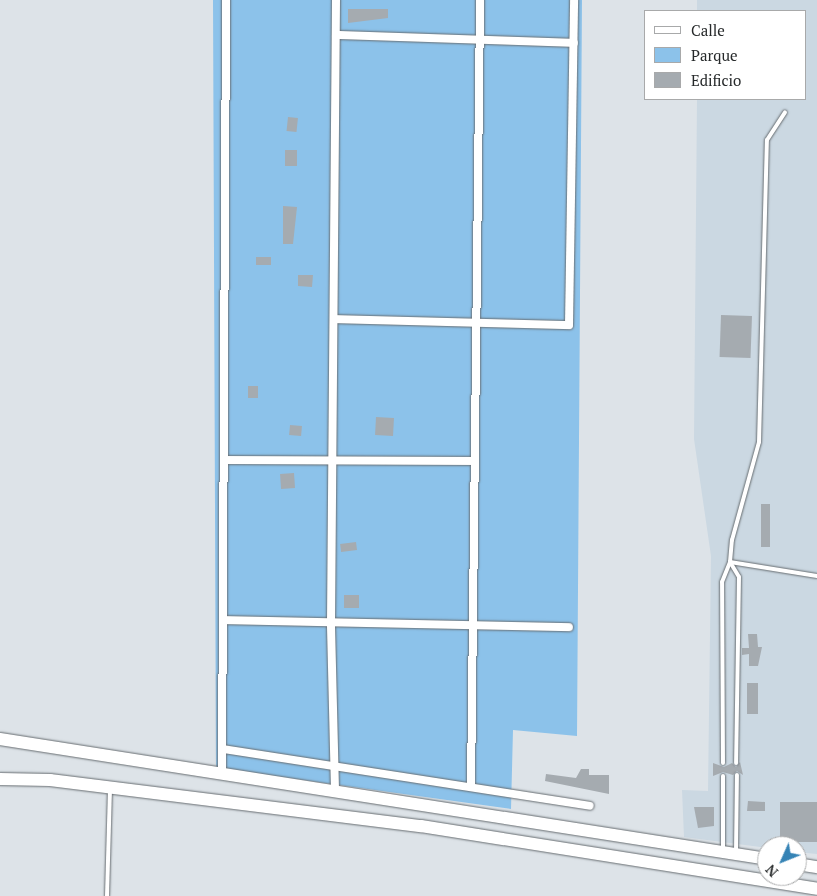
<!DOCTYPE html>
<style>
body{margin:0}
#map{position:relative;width:817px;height:896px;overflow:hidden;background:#dde3e8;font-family:"PT Serif",serif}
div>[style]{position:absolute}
.built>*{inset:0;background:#cbd8e2}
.green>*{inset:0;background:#8cc2ea}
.building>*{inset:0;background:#a5abb0;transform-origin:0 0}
.roads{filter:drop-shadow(0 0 1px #676d71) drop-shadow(0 0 1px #676d71)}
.service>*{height:4px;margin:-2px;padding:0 2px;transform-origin:2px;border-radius:2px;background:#fff}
.minor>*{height:8px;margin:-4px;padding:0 4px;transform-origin:4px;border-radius:4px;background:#fff}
.trunk>*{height:12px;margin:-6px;padding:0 6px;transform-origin:6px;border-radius:6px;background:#fff}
span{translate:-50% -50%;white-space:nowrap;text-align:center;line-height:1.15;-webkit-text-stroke:4px #fff;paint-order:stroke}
.legend{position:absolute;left:644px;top:10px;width:162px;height:90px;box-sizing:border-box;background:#fff;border:1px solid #a8a9aa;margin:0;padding:6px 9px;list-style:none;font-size:15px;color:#26292a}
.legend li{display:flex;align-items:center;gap:10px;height:25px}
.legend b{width:25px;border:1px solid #a8a9aa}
.north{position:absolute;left:757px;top:836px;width:50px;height:50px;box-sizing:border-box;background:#fff;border:1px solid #a8a9aa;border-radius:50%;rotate:226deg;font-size:14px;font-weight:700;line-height:20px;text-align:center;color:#26292a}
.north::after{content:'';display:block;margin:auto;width:18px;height:22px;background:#3583b5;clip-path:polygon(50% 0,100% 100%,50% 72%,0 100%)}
</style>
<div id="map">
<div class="built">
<i style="clip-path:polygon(697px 0,817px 0,817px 854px,797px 852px,797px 846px,767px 848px,684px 837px,682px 790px,708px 791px,711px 556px,694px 439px,697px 99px,806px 99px,806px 11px,697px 11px)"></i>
</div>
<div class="green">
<i style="clip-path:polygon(213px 0,582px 0,577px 736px,513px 730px,511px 809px,216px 768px)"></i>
</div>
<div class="building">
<i style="clip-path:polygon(348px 9px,388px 9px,388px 18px,348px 23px)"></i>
<i style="left:288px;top:117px;width:10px;height:14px;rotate:6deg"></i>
<i style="left:285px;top:150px;width:12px;height:16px"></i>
<i style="clip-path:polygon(283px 206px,297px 207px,293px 244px,283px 244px)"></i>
<i style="left:271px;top:257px;width:8px;height:15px;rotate:90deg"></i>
<i style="clip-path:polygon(298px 275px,313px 275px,312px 287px,298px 286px)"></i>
<i style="left:721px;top:315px;width:31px;height:42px;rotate:2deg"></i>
<i style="left:248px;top:386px;width:10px;height:12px"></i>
<i style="left:376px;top:417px;width:18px;height:18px;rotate:3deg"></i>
<i style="left:290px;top:425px;width:12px;height:10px;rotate:5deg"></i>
<i style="left:294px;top:473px;width:15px;height:14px;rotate:86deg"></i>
<i style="left:761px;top:504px;width:9px;height:43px"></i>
<i style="left:356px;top:542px;width:8px;height:16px;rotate:83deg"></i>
<i style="left:344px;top:595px;width:15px;height:13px"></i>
<i style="clip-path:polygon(748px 634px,757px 634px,758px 647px,762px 647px,758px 666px,749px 666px,749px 654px,742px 655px,742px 648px,749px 648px)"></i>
<i style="left:747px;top:683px;width:11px;height:31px"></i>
<i style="clip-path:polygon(740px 762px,743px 775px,737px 771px,733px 775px,723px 772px,713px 776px,713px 763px,724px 767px,732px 763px,736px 767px)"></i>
<i style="clip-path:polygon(581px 769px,589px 769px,589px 775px,609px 775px,609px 794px,545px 781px,546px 774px,576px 778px)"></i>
<i style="clip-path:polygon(748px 801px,765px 802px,765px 811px,747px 811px)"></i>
<i style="left:780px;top:802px;width:37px;height:40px"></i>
<i style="clip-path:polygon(694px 807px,714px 807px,714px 826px,698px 828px)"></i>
</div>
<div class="roads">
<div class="service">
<i style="left:730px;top:562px;width:17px;rotate:59deg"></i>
<i style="left:739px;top:577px;width:186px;rotate:90.9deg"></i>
<i style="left:730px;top:562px;width:88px;rotate:9.1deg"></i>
<i style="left:723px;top:763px;width:181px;rotate:-90.3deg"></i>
<i style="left:722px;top:582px;width:22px;rotate:-68deg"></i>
<i style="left:730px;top:562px;width:22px;rotate:-85deg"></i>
<i style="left:732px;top:540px;width:102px;rotate:-74.6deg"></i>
<i style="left:759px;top:442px;width:302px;rotate:-88.5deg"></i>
<i style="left:767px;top:140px;width:33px;rotate:-57deg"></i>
<i style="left:723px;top:851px;width:75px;rotate:-90deg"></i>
<i style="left:736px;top:852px;width:77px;rotate:-89.3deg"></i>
<i style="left:107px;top:896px;width:105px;rotate:-88.4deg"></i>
</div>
<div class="minor">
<i style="left:336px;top:35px;width:238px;rotate:1.9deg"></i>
<i style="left:335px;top:319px;width:234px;rotate:1.5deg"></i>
<i style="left:569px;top:325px;width:325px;rotate:-89.1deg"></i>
<i style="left:226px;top:460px;width:249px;rotate:0.2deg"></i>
<i style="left:224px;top:620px;width:345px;rotate:1.2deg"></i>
<i style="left:223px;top:749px;width:371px;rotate:8.8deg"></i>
<i style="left:222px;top:773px;width:773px;rotate:-89.7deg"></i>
<i style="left:471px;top:787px;width:787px;rotate:-89.34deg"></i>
<i style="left:335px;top:790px;width:167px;rotate:-91.4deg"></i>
<i style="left:331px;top:623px;width:623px;rotate:-89.54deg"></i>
</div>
<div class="trunk">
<i style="left:0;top:739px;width:776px;rotate:8.89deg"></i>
<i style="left:0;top:779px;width:50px;rotate:1.1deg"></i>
<i style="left:50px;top:780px;width:374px;rotate:7.1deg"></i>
<i style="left:421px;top:826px;width:401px;rotate:9deg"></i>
<i style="left:797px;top:864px;width:20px;rotate:9deg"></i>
</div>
</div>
<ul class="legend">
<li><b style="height:6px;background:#fff"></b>Calle</li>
<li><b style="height:14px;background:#8cc2ea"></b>Parque</li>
<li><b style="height:14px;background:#a5abb0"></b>Edificio</li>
</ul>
<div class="north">N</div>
</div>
